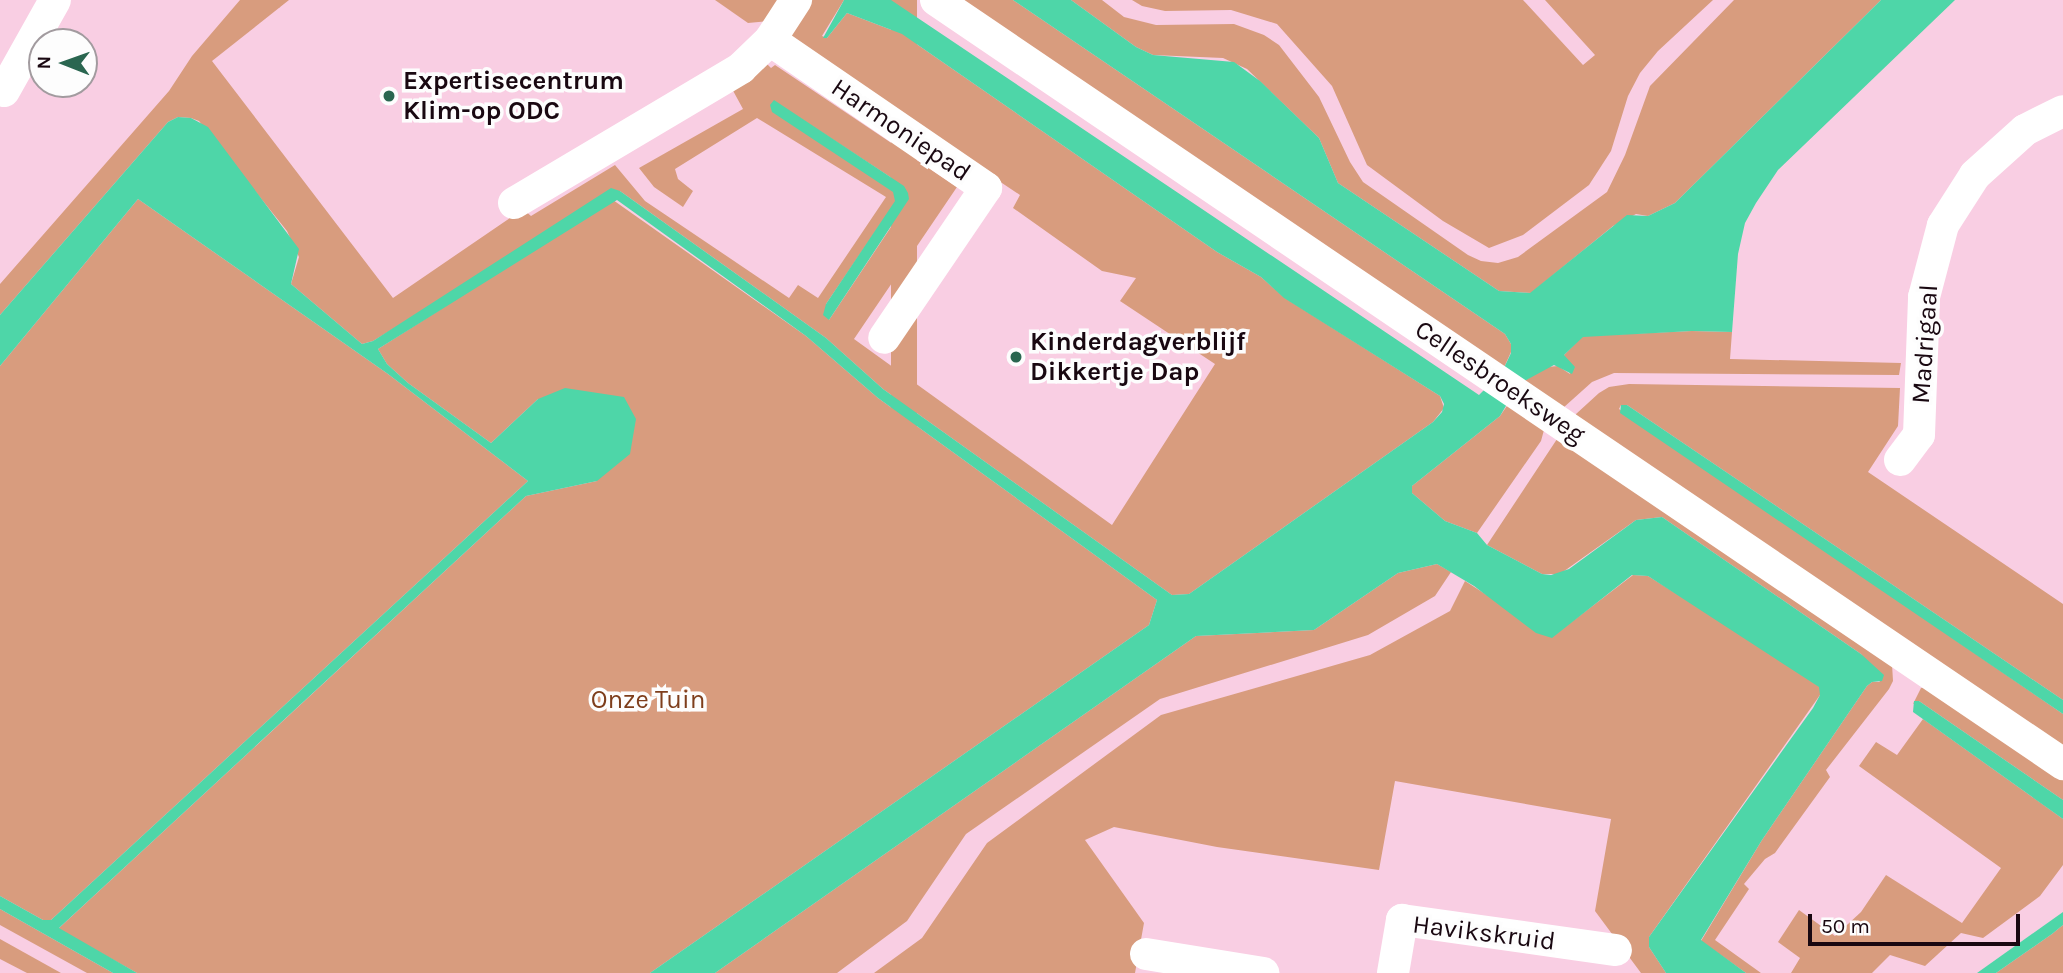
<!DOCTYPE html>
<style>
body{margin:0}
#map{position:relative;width:2063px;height:973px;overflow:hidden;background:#f9cee3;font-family:Karla,sans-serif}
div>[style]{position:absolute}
.green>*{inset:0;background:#d89c7e;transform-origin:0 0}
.water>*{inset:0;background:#4ed6a8}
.minor>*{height:32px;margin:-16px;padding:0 16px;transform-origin:16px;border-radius:16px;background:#fff}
.dots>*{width:19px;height:19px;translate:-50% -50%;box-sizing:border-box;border:4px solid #fdfdfd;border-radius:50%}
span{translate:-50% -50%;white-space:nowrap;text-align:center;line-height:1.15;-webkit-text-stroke:7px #fdfdfd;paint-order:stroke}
.poi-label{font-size:26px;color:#190811;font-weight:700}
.left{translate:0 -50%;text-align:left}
.street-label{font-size:26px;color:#190811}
.park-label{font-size:26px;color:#7e3e1c}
.north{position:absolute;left:28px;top:28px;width:70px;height:70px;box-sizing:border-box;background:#fdfdfd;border:2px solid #a29b9f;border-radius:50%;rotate:271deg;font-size:19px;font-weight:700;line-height:28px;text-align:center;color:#190811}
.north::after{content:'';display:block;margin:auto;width:24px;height:32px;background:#2a6650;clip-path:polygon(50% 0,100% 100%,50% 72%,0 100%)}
.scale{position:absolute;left:1808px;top:914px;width:212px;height:32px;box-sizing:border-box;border:4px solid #190811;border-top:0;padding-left:9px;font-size:21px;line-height:24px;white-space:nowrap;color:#190811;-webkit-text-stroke:5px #fdfdfd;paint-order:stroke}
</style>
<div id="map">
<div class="green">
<i style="clip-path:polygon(evenodd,240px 0,289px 0,212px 61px,393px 298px,523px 209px,531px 216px,615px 165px,645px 201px,789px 298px,798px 285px,818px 298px,886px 197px,757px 118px,675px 169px,678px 179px,693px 191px,683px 207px,654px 187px,639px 168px,743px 109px,731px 87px,763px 60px,771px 68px,775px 65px,957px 187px,854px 339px,1112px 525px,1215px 364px,1120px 301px,1136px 278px,1102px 271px,1013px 208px,1020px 195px,795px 44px,789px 32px,806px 0,844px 0,822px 36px,827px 38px,847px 13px,902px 34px,1217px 252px,1261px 277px,1285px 298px,1440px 396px,1444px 408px,1433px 422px,1189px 594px,1172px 595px,883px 389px,826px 338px,620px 191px,373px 341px,362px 344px,291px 284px,299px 257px,287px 231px,199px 121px,191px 118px,178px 117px,168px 122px,0 315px,0 284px,169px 91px,192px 56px,240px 0,774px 101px,904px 186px,908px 193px,909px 200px,829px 320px,826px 304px,896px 201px,893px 191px,774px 101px)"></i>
<i style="clip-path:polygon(715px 0,784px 0,770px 21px,748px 23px)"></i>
<i style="left:891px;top:0;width:26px;height:709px"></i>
<i style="clip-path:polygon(954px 0,1013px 0,1505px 334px,1511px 344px,1511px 352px,1502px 372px)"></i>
<i style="clip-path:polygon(1071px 0,1102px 0,1124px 17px,1156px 25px,1234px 24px,1264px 35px,1279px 45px,1319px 97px,1350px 162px,1363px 182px,1468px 255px,1481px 261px,1498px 263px,1518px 257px,1607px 192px,1625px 155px,1650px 86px,1734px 0,1881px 0,1675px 203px,1648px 216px,1636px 214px,1613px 226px,1531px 293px,1499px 291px,1338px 183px,1319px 138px,1247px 69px,1223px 58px,1153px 55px,1136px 47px)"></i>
<i style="clip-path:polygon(1132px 0,1523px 0,1583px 65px,1595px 55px,1545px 0,1713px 0,1658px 51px,1640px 73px,1628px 96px,1611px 151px,1589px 185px,1523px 235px,1489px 248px,1443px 221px,1367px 165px,1332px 86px,1277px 24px,1231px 10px,1165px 11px,1142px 6px)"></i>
<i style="clip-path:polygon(138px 199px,388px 374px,528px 481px,51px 920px,43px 920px,0 896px,0 366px)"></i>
<i style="clip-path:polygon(613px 200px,806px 336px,878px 398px,1157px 600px,1149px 625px,650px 973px,137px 973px,58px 929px,526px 496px,597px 481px,538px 399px,491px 443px,408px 383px,387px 364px,378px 349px)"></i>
<i style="clip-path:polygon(1692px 331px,1732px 332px,1730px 359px,1901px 363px,1899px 375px,1614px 373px,1592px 382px,1563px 408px,1519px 384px,1547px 367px,1558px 366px,1570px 374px,1564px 355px,1583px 336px)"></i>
<i style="clip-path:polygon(1629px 384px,1900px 388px,1898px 426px,1868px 472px,2063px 604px,2063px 700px,1627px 405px,1621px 405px,1619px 409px,2063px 714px,2063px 752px,1575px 419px,1576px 414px,1599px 393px,1609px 387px)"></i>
<i style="clip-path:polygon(1511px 400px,1544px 430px,1541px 441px,1477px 533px,1445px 521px,1412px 493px,1412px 486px,1500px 416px)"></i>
<i style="clip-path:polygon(1561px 433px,1892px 664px,1893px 681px,1889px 689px,1826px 770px,1830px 777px,1775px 853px,1765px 859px,1744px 884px,1749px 889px,1715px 940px,1761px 973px,1746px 973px,1701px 941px,1762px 840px,1867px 686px,1872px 682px,1880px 682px,1861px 654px,1662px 517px,1636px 520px,1560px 574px,1542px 574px,1487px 545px)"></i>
<i style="clip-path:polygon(1437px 564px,1451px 572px,1435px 596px,1368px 635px,1160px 699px,966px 834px,907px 921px,837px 973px,715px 973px,1196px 636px,1314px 630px,1398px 573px)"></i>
<i style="clip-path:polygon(1633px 575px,1648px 576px,1728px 626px,1820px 687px,1820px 695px,1649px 937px,1649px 947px,1666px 973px,1641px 973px,1595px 911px,1611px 819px,1395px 781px,1379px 870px,1217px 847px,1114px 827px,1085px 840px,1144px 923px,1135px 973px,874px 973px,922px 938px,987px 843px,1161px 715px,1370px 655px,1450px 611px,1465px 581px,1552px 637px)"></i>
<i style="clip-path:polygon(1929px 686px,2063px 779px,2063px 800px,1919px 701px,1913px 704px,1921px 688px)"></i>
<i style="clip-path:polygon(1923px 719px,2063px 819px,2063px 865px,2040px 896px,1983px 938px,1961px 933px,1925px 966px,1890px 955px,1872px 973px,1791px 973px,1800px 958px,1778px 942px,1799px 910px,1835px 936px,1861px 912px,1886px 875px,1962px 923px,2001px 868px,1859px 766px,1876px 742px,1897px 755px)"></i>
<i style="clip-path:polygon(0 909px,113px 973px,87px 973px,0 925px)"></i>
<i style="clip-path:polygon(2063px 925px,2063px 973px,1996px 973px,2052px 934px)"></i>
<i style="clip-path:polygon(0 939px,61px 973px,27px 973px,0 959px)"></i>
</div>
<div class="water">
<i style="clip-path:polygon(844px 0,891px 0,1479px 395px,1502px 372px,1511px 353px,1511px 344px,1505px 334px,1013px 0,1071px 0,1136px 47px,1153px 55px,1234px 62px,1260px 81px,1319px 138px,1338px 183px,1499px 291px,1530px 293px,1627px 215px,1648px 216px,1675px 203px,1881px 0,1955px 0,1778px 170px,1756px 203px,1745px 223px,1738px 254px,1732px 332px,1692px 331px,1583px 337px,1564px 355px,1575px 367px,1572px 374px,1554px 365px,1519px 384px,1500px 416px,1412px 486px,1412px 493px,1445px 521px,1477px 533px,1487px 545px,1542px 574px,1551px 575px,1569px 569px,1636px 520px,1662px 517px,1861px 654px,1884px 675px,1882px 681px,1872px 682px,1867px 686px,1762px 840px,1701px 940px,1746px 973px,1666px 973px,1649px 947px,1649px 937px,1813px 708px,1820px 695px,1819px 687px,1648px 576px,1632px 575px,1552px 638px,1536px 633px,1474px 586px,1437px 564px,1398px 573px,1314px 630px,1196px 636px,715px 973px,650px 973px,1149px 625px,1157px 600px,878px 398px,806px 336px,617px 200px,378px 349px,387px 364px,408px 383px,491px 443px,538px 399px,565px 388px,624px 397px,636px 419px,630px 454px,597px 481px,526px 496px,59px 928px,137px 973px,113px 973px,0 909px,0 896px,43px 920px,51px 920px,528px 481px,388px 374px,138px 199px,0 366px,0 315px,168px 122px,178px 117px,191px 118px,208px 127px,299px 249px,291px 284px,362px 344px,373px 341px,611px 188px,620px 191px,826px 338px,883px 389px,1172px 595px,1189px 594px,1433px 422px,1442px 412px,1444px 404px,1440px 396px,1284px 298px,1261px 277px,1217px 252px,902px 34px,847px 13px,827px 38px,823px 38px)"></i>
<i style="clip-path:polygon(774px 100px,904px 186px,908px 193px,909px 199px,829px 320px,823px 315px,826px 304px,895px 201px,893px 192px,772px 112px,770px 105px)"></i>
<i style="clip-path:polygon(1621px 405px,1627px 405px,2063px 700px,2063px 714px,1620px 413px)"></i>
<i style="clip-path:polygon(1914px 701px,1919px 701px,2063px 800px,2063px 819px,1913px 712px)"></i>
<i style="clip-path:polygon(2063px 912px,2063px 925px,2052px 934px,1996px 973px,1977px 973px)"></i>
</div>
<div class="minor">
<i style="left:936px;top:0;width:1362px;rotate:34.13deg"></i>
<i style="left:770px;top:40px;width:262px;rotate:34.4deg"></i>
<i style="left:986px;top:188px;width:181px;rotate:124.2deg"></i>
<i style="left:4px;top:91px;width:104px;rotate:-60.7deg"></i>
<i style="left:514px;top:203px;width:264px;rotate:-30.7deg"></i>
<i style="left:741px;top:68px;width:40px;rotate:-44deg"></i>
<i style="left:770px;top:40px;width:48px;rotate:-57deg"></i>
<i style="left:1900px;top:460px;width:31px;rotate:-53deg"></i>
<i style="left:1919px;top:435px;width:138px;rotate:-87.9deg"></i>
<i style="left:1924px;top:297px;width:74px;rotate:-75.2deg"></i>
<i style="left:1943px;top:225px;width:59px;rotate:-57.4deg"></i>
<i style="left:1975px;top:175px;width:67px;rotate:-42deg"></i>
<i style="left:2025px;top:130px;width:42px;rotate:-26.6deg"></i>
<i style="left:1146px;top:954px;width:119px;rotate:9.2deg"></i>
<i style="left:1393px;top:973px;width:54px;rotate:-80.4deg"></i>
<i style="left:1402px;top:920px;width:216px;rotate:8deg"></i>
</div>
<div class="dots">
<i style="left:389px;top:96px;background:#2a6650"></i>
<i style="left:1016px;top:357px;background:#2a6650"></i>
</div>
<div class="poi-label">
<span class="left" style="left:403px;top:96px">Expertisecentrum<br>Klim-op ODC</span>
<span class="left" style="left:1030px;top:357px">Kinderdagverblijf<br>Dikkertje Dap</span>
</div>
<div class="street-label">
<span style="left:901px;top:130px;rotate:34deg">Harmoniepad</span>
<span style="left:1925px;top:344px;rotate:-86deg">Madrigaal</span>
<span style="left:1500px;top:382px;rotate:34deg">Cellesbroeksweg</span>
<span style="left:1484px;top:933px;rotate:7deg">Havikskruid</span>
</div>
<div class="park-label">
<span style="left:648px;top:700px">Onze Tuin</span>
</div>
<div class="north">N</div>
<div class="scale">50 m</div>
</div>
